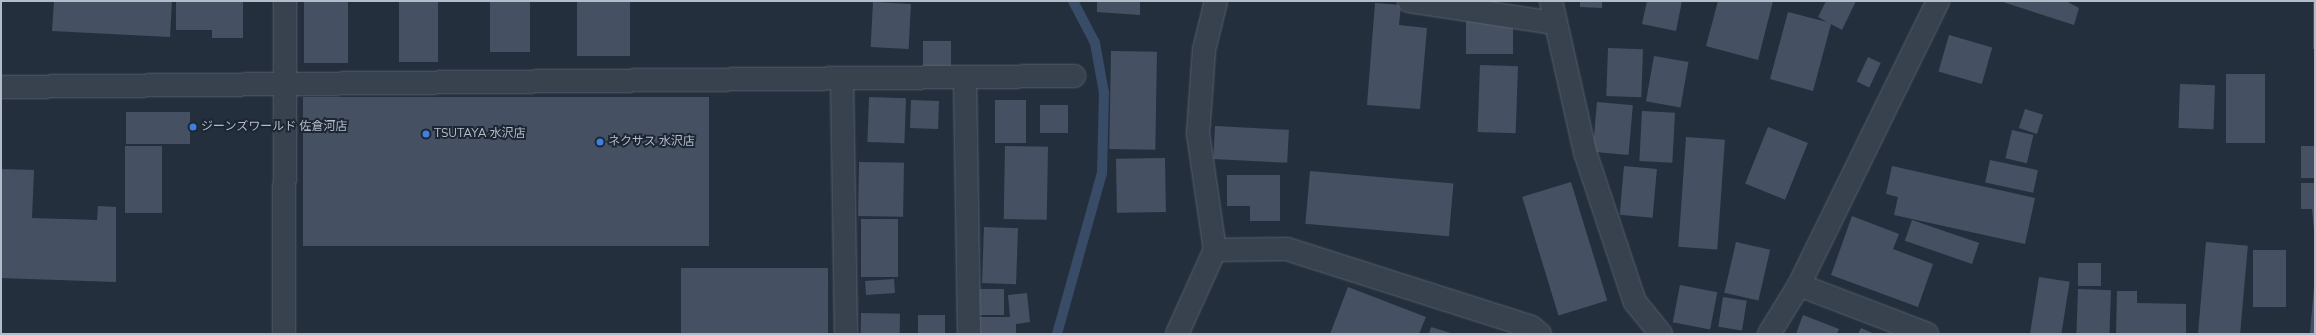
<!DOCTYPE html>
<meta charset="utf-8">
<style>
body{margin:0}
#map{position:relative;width:2316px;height:335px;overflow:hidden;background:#242f3e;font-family:"Nunito Sans","Noto Sans JP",sans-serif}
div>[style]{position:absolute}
.stream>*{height:10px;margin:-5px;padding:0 5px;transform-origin:5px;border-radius:5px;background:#394c67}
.building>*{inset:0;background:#455162;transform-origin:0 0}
.roads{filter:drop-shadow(0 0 1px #565f6c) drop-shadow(0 0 1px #565f6c)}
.minor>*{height:22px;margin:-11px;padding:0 11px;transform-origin:11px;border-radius:11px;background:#38414e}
.dots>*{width:11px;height:11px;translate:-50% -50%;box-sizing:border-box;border:2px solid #1d2633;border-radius:50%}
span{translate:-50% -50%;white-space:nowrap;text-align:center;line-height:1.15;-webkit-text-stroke:4px #1d2633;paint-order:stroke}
.poi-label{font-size:12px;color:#b4bcc9}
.left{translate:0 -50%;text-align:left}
.frame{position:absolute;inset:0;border:2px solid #b4bcc9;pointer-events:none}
</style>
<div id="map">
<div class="stream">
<i style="left:1057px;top:334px;width:167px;rotate:-74.4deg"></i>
<i style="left:1102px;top:173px;width:80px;rotate:-88.6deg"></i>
<i style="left:1104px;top:93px;width:51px;rotate:-100.2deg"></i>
<i style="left:1095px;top:43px;width:47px;rotate:-117.6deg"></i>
</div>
<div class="building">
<i style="clip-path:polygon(54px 1px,172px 1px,170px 37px,52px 31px)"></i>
<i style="clip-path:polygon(176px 1px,243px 1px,243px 38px,212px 38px,212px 30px,176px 30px)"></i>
<i style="left:304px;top:1px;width:44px;height:62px"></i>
<i style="left:399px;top:1px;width:39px;height:61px"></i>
<i style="left:490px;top:1px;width:40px;height:51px"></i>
<i style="left:577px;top:1px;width:53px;height:55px"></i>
<i style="clip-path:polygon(1097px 1px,1140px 1px,1140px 15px,1097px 12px)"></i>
<i style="clip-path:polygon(1580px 1px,1602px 1px,1602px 8px,1580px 7px)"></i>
<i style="clip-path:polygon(1647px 1px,1682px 1px,1676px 31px,1642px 24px)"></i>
<i style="clip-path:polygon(1718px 1px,1773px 1px,1758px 60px,1706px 46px)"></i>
<i style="clip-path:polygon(1826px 1px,1856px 1px,1842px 30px,1831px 24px,1813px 91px,1770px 79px,1788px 12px,1827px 22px,1818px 17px)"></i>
<i style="clip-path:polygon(2000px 1px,2066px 1px,2079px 8px,2074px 25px)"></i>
<i style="left:2313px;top:1px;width:2px;height:48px"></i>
<i style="left:873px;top:2px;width:38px;height:45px;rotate:3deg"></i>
<i style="clip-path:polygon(1375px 3px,1401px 5px,1399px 25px,1427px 28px,1420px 109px,1367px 105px)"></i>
<i style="left:1466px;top:20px;width:47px;height:34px"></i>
<i style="left:1949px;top:35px;width:45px;height:38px;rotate:16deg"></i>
<i style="left:923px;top:41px;width:28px;height:27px"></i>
<i style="left:1608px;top:48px;width:35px;height:48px;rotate:2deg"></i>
<i style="left:1111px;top:51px;width:46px;height:98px;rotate:1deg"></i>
<i style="left:1654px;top:56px;width:35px;height:46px;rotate:10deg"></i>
<i style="left:1868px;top:57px;width:14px;height:27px;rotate:25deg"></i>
<i style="left:1480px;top:65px;width:38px;height:67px;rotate:2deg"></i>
<i style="left:2226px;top:74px;width:39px;height:69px"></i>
<i style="left:2180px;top:84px;width:35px;height:44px;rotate:2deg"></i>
<i style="left:303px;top:97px;width:406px;height:149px"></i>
<i style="left:869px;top:97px;width:37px;height:45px;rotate:2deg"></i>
<i style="left:911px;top:100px;width:28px;height:28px;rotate:2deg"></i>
<i style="left:995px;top:100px;width:31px;height:43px"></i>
<i style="left:1597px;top:102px;width:36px;height:50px;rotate:5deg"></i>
<i style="left:1040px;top:105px;width:28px;height:28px"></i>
<i style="left:2025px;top:109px;width:19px;height:20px;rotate:18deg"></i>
<i style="left:1642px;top:111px;width:33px;height:50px;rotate:3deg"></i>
<i style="left:126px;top:112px;width:64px;height:32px"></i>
<i style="left:1215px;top:126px;width:74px;height:33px;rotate:3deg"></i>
<i style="left:1768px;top:127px;width:43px;height:61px;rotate:22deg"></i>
<i style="left:2012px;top:130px;width:22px;height:29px;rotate:13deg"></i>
<i style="left:1686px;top:137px;width:39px;height:110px;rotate:4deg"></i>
<i style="left:125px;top:146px;width:37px;height:67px"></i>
<i style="left:1005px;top:146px;width:43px;height:73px;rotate:1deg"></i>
<i style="left:2301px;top:146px;width:14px;height:32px"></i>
<i style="left:1165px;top:158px;width:54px;height:49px;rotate:89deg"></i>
<i style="left:1990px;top:160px;width:49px;height:23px;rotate:12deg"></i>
<i style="left:859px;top:162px;width:45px;height:54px;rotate:1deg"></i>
<i style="left:1624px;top:166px;width:33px;height:49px;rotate:5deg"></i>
<i style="clip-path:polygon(1892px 166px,2035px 198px,2025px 244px,1894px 215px,1898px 197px,1886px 194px)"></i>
<i style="clip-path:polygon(1px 169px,34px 170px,32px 218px,97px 220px,98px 206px,116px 207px,116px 282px,1px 278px)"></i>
<i style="left:1310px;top:171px;width:144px;height:53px;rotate:5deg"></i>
<i style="clip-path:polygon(1227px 175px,1280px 175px,1280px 221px,1250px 221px,1250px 206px,1227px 206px)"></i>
<i style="left:1571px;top:182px;width:124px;height:51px;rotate:73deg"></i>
<i style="clip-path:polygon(2301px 183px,2315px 183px,2315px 242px,2312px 209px,2301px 209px)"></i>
<i style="clip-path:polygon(1852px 216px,1899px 234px,1893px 249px,1933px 264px,1918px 307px,1831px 275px)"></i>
<i style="left:861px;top:219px;width:37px;height:58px"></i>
<i style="left:1912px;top:220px;width:71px;height:22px;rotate:19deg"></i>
<i style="left:984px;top:227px;width:34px;height:56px;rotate:2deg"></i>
<i style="left:1736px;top:242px;width:35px;height:52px;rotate:13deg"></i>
<i style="left:2206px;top:242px;width:42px;height:92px;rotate:5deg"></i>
<i style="left:2253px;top:250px;width:33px;height:57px"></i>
<i style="left:2078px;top:263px;width:23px;height:23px"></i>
<i style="left:681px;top:268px;width:147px;height:66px"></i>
<i style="clip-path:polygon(2315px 275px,2315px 333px,2310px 333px)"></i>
<i style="left:2039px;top:277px;width:31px;height:58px;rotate:9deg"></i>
<i style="left:894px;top:279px;width:14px;height:29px;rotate:86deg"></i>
<i style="left:1680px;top:285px;width:38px;height:38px;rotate:11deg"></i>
<i style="clip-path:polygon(1348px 287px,1426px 317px,1419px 334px,1330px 334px)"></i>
<i style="left:1004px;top:289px;width:26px;height:27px;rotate:90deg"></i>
<i style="left:2078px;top:289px;width:33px;height:45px;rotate:2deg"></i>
<i style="clip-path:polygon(2117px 291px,2137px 291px,2137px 303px,2186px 304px,2186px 334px,2116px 334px)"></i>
<i style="clip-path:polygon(1027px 293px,1030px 322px,1016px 324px,1016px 334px,975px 334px,976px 317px,1010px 317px,1008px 295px)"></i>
<i style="left:1723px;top:297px;width:24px;height:30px;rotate:9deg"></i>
<i style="left:861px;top:313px;width:39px;height:21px;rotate:1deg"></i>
<i style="left:918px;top:315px;width:27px;height:19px"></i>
<i style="clip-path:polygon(1803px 315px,1839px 329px,1837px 334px,1796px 334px)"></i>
<i style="clip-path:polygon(1431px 327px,1454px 334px,1429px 334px)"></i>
<i style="clip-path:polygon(1861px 328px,1875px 334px,1858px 334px)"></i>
</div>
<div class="roads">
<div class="minor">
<i style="left:1409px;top:1px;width:148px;rotate:8.6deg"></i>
<i style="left:1551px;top:1px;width:155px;rotate:77.3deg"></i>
<i style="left:1585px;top:152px;width:158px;rotate:71.6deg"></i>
<i style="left:1635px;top:302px;width:41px;rotate:50.9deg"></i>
<i style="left:965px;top:78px;width:256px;rotate:89.1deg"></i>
<i style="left:842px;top:79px;width:255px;rotate:89.1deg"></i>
<i style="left:1px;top:87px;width:1073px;rotate:-0.59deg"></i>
<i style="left:1215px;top:250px;width:117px;rotate:-98.3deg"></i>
<i style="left:1198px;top:134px;width:84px;rotate:-85.9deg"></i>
<i style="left:1204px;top:50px;width:50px;rotate:-76.2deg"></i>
<i style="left:1799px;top:285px;width:137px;rotate:20.9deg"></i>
<i style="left:284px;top:334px;width:333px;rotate:-89.8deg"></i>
<i style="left:1177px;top:334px;width:92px;rotate:-65.7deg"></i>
<i style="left:1215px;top:250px;width:72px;rotate:-0.8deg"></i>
<i style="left:1287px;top:249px;width:256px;rotate:17.7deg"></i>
<i style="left:1531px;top:327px;width:11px;rotate:38deg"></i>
<i style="left:1769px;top:334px;width:57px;rotate:-58.5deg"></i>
<i style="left:1799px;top:285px;width:316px;rotate:-63.9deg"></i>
</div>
</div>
<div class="dots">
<i style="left:193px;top:127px;background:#3f7fe0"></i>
<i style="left:426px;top:134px;background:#3f7fe0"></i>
<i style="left:600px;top:142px;background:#3f7fe0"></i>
</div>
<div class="poi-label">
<span class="left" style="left:201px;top:127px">ジーンズワールド 佐倉河店</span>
<span class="left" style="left:434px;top:134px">TSUTAYA 水沢店</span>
<span class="left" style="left:608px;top:142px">ネクサス 水沢店</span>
</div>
<div class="frame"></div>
</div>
